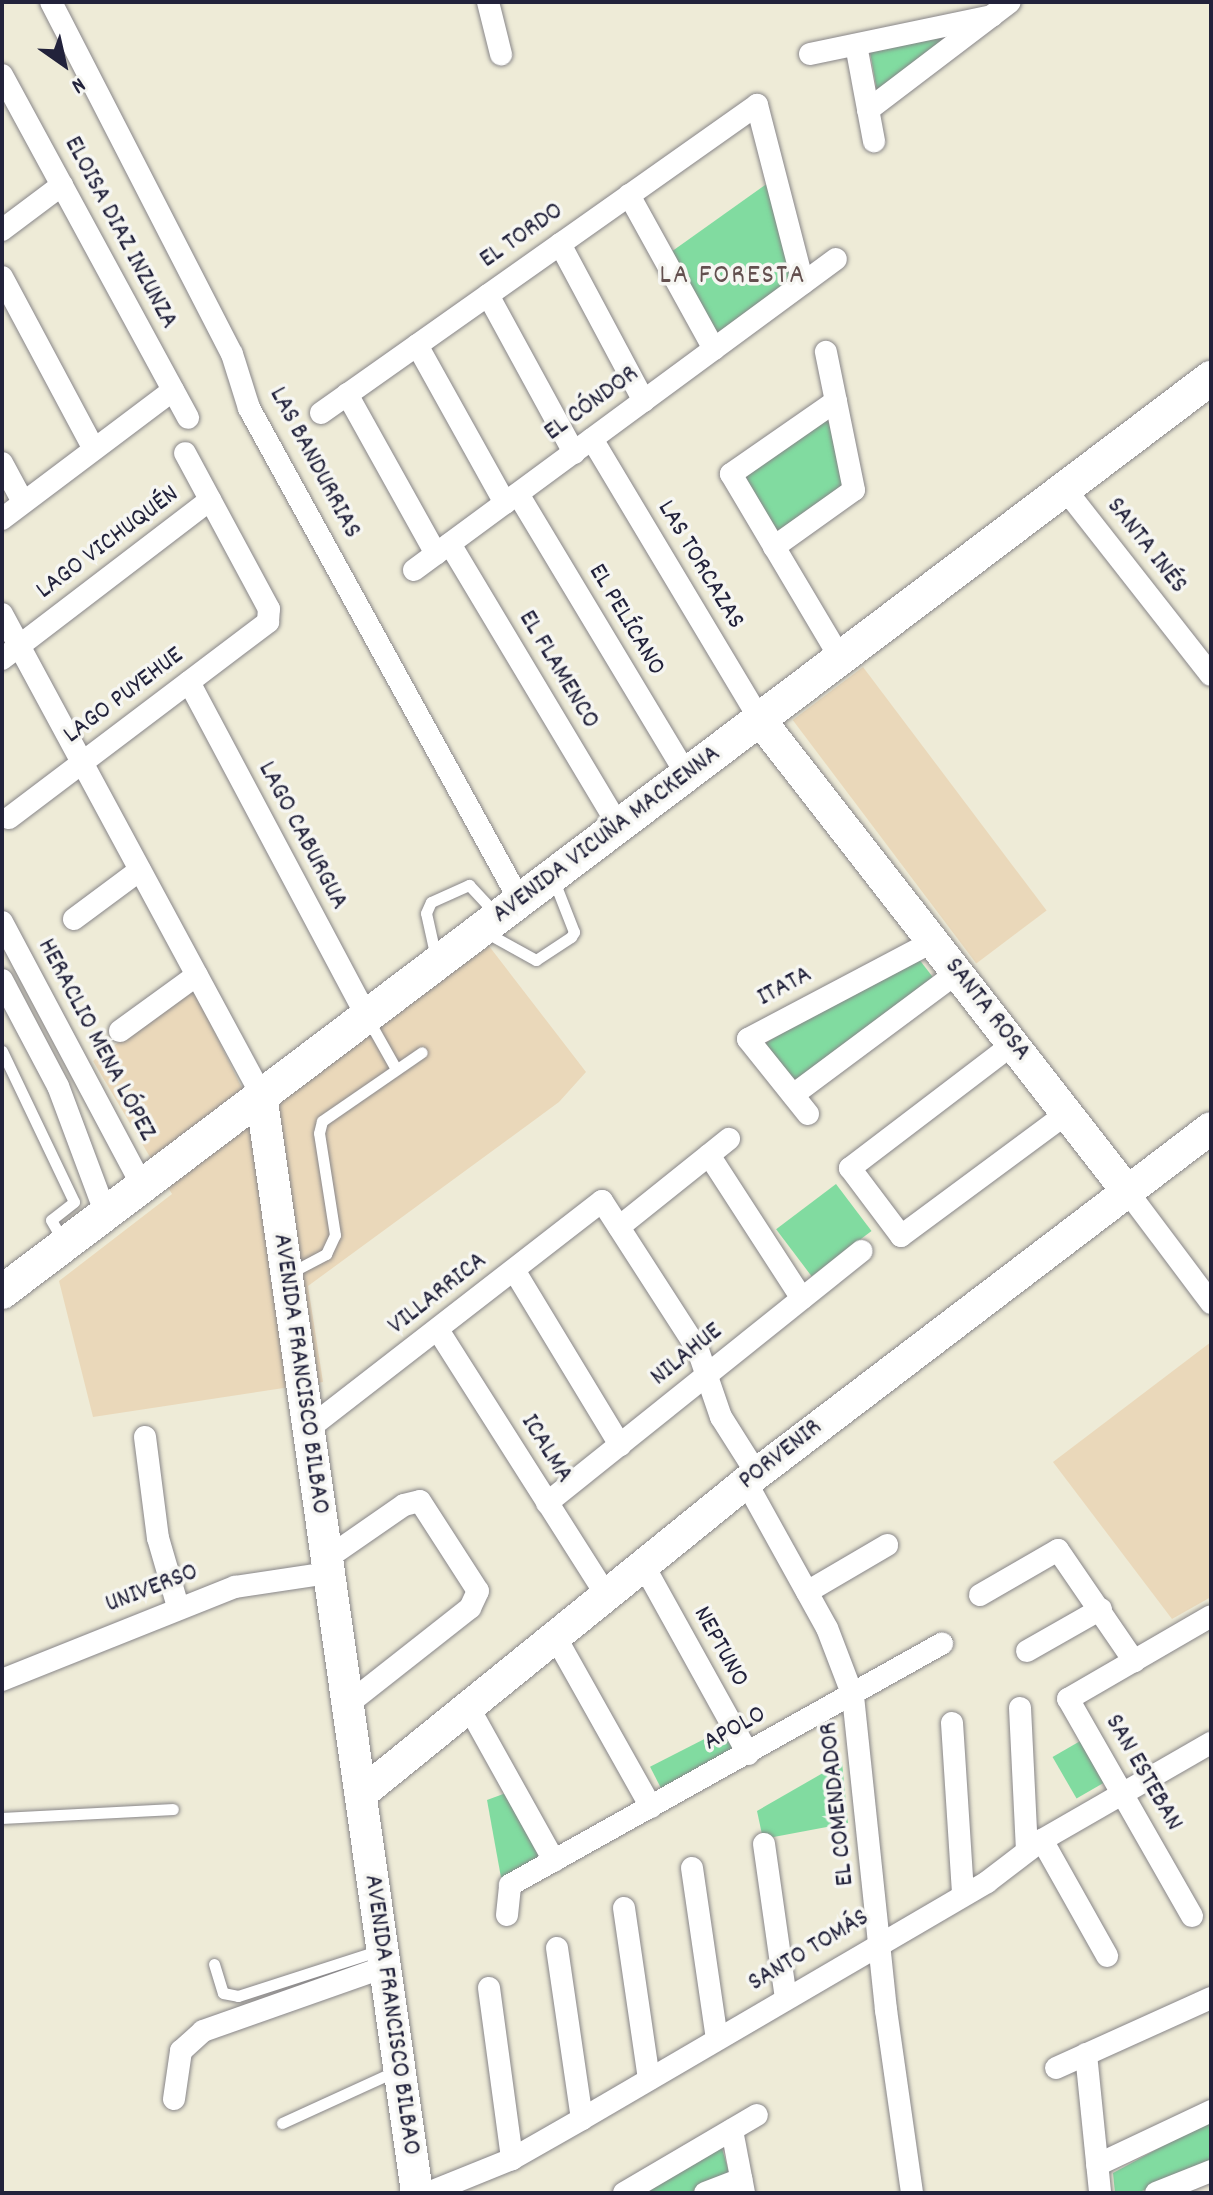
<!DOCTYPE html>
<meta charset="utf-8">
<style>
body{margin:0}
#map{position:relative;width:1213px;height:2195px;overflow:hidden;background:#eeebd7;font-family:Dekko,sans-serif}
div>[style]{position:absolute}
.built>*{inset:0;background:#ead8ba;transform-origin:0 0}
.green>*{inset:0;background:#81dba0;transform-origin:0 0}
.roads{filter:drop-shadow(0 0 2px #888689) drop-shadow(0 0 2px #888689)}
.lane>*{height:11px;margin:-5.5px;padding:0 5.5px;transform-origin:5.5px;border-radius:5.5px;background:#fff}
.street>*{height:22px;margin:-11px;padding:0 11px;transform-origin:11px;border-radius:11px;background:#fff}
.secondary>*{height:32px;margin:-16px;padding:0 16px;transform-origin:16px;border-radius:16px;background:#fff}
.primary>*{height:34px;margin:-17px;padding:0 17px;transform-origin:17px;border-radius:17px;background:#fff}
span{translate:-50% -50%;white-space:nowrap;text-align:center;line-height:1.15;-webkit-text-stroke:7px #f6f6f2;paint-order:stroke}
.street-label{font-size:26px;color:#22223b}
.neighbourhood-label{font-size:28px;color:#63504f;letter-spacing:2px}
.frame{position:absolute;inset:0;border:4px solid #22223b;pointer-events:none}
.north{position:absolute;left:24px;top:24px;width:80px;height:80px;-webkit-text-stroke:6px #f6f6f2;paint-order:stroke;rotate:146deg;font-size:22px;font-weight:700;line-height:32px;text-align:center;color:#22223b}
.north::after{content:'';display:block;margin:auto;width:28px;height:36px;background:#22223b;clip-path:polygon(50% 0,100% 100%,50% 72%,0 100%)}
</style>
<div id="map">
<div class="built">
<i style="left:863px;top:667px;width:305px;height:88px;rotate:53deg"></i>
<i style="clip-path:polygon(489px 946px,586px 1072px,559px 1102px,308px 1286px,323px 1382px,93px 1417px,59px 1281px,172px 1194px,93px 1061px,193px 988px,255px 1115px)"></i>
<i style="clip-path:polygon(1211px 1342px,1211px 1597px,1172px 1619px,1053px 1462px)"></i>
</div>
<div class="green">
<i style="clip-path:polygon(952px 35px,877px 91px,870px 52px)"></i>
<i style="clip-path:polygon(768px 183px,794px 278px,716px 334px,671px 252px)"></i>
<i style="clip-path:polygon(827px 415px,844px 486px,777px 533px,742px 476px)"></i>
<i style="clip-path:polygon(915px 954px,935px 980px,793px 1082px,764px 1044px)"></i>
<i style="left:836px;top:1184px;width:59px;height:75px;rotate:53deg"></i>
<i style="left:724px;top:1729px;width:25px;height:83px;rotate:63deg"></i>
<i style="left:1082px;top:1740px;width:48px;height:34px;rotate:60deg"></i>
<i style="clip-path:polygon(842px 1762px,848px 1823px,763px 1839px,757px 1811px)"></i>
<i style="clip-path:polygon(506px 1793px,548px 1864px,502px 1883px,487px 1800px)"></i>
<i style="clip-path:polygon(1211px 2120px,1211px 2163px,1137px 2193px,1115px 2193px,1113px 2173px)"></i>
<i style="clip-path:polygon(721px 2145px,730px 2176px,688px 2193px,641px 2193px)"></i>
</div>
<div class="roads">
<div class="lane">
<i style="left:487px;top:933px;width:56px;rotate:28.9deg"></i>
<i style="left:536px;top:960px;width:42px;rotate:-33.3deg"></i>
<i style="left:571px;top:937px;width:6px;rotate:-59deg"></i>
<i style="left:574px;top:932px;width:55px;rotate:-111.4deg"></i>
<i style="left:436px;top:958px;width:46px;rotate:-102.5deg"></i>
<i style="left:426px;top:913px;width:12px;rotate:-66deg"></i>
<i style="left:431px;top:902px;width:42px;rotate:-24.1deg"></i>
<i style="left:469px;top:885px;width:41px;rotate:47deg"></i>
<i style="left:369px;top:1021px;width:55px;rotate:60.6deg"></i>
<i style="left:2px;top:1051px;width:167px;rotate:64.5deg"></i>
<i style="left:74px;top:1202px;width:29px;rotate:142deg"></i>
<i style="left:51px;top:1220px;width:22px;rotate:60deg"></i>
<i style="left:290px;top:1273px;width:41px;rotate:-27.8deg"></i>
<i style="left:326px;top:1254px;width:21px;rotate:-65deg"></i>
<i style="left:335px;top:1235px;width:103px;rotate:-98.9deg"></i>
<i style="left:319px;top:1133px;width:12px;rotate:-76deg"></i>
<i style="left:322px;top:1121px;width:121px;rotate:-34.6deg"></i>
<i style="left:2px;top:1818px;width:171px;rotate:-3deg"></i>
<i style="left:214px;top:1964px;width:30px;rotate:73deg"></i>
<i style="left:223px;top:1993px;width:15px;rotate:11deg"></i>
<i style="left:238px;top:1996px;width:149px;rotate:-17.9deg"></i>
<i style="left:282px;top:2123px;width:128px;rotate:-24.6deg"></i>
</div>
<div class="street">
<i style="left:51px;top:2px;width:396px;rotate:62.8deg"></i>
<i style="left:232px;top:354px;width:57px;rotate:72.5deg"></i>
<i style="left:249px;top:408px;width:563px;rotate:61.2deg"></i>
<i style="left:488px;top:2px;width:54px;rotate:76deg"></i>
<i style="left:856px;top:45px;width:98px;rotate:79.4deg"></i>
<i style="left:810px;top:54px;width:186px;rotate:-11.8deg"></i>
<i style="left:2px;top:75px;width:390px;rotate:61.5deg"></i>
<i style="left:868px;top:110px;width:178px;rotate:-37.3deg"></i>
<i style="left:629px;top:195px;width:176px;rotate:61.1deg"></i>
<i style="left:2px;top:230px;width:75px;rotate:-36.9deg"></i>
<i style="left:560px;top:244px;width:178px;rotate:61.9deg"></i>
<i style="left:2px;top:277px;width:195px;rotate:61.9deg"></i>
<i style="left:488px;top:295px;width:180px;rotate:61.4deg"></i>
<i style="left:417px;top:345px;width:181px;rotate:60.9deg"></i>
<i style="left:347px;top:394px;width:183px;rotate:60.9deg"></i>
<i style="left:836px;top:401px;width:128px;rotate:145.2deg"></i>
<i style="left:731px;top:474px;width:215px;rotate:59.3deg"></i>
<i style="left:321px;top:413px;width:534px;rotate:-35.24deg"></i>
<i style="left:757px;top:105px;width:184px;rotate:75.5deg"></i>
<i style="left:592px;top:439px;width:327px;rotate:59.1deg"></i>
<i style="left:2px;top:463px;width:44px;rotate:61.7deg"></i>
<i style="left:1065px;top:489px;width:236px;rotate:51.9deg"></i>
<i style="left:518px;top:494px;width:327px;rotate:59deg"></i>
<i style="left:2px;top:519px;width:214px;rotate:-37deg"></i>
<i style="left:450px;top:544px;width:329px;rotate:59.1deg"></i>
<i style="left:774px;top:547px;width:98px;rotate:-35.5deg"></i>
<i style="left:854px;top:490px;width:141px;rotate:-101.5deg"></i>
<i style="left:414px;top:570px;width:524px;rotate:-36.39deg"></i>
<i style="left:2px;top:614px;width:545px;rotate:61.65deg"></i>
<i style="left:2px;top:659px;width:262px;rotate:-37.4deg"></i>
<i style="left:189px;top:682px;width:377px;rotate:62deg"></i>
<i style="left:9px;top:818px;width:325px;rotate:-37.1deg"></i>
<i style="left:268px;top:622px;width:13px;rotate:-86deg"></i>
<i style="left:269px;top:609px;width:177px;rotate:-118.3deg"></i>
<i style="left:74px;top:919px;width:82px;rotate:-36.6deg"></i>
<i style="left:2px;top:922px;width:298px;rotate:62deg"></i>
<i style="left:2px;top:980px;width:120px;rotate:62.2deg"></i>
<i style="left:58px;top:1086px;width:134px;rotate:69.5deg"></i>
<i style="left:120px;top:1031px;width:95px;rotate:-36deg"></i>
<i style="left:1013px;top:1044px;width:205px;rotate:142.7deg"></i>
<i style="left:850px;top:1168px;width:85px;rotate:53.1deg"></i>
<i style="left:901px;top:1236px;width:207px;rotate:-36.5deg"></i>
<i style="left:793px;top:1095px;width:206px;rotate:-36.7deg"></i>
<i style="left:808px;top:1114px;width:96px;rotate:-128.7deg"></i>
<i style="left:748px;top:1039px;width:210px;rotate:-27.8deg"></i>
<i style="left:709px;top:1155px;width:171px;rotate:57.1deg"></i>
<i style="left:1127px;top:1191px;width:140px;rotate:53.1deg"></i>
<i style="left:619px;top:1227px;width:141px;rotate:-38.7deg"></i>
<i style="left:514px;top:1270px;width:205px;rotate:58.8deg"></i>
<i style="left:438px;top:1330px;width:315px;rotate:57.6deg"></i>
<i style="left:308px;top:1429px;width:372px;rotate:-37.8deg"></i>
<i style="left:602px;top:1201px;width:177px;rotate:57.2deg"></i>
<i style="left:698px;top:1350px;width:71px;rotate:71.1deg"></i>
<i style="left:721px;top:1417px;width:67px;rotate:57.7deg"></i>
<i style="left:145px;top:1437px;width:102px;rotate:82.7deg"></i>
<i style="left:158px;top:1538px;width:72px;rotate:73.8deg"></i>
<i style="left:746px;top:1482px;width:167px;rotate:61deg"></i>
<i style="left:827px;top:1628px;width:73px;rotate:69.1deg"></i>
<i style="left:853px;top:1696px;width:316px;rotate:84deg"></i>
<i style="left:886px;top:2010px;width:185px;rotate:81.9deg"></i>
<i style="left:547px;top:1503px;width:403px;rotate:-38.7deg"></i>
<i style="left:326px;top:1559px;width:95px;rotate:-34.7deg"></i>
<i style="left:404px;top:1505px;width:16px;rotate:-14deg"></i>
<i style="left:420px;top:1501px;width:107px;rotate:57.2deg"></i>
<i style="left:478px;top:1591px;width:19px;rotate:115deg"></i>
<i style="left:470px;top:1608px;width:155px;rotate:141.8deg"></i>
<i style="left:644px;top:1566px;width:215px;rotate:61deg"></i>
<i style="left:807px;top:1592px;width:93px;rotate:-30.4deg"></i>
<i style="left:980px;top:1595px;width:90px;rotate:-30deg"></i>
<i style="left:1058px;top:1550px;width:135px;rotate:55.6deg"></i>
<i style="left:556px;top:1638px;width:194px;rotate:60.7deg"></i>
<i style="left:1027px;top:1651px;width:85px;rotate:-29.6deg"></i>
<i style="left:2px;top:1680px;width:251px;rotate:-21.8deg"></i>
<i style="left:235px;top:1587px;width:94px;rotate:-8.6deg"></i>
<i style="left:469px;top:1708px;width:175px;rotate:60.9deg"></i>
<i style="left:1020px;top:1708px;width:143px;rotate:87.2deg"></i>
<i style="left:952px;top:1723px;width:172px;rotate:86.3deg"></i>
<i style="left:1042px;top:1840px;width:133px;rotate:60.7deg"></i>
<i style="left:764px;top:1844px;width:156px;rotate:81.9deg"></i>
<i style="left:692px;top:1868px;width:173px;rotate:81.7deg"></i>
<i style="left:624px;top:1908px;width:173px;rotate:81.7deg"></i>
<i style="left:507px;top:1915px;width:30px;rotate:-84deg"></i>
<i style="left:510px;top:1885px;width:495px;rotate:-29.2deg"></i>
<i style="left:1192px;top:1916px;width:250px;rotate:-119.7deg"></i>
<i style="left:1068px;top:1699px;width:165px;rotate:-30.1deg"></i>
<i style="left:557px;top:1948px;width:173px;rotate:81.7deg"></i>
<i style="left:489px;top:1988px;width:173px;rotate:82.3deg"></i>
<i style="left:1086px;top:2054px;width:140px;rotate:84.2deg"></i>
<i style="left:1056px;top:2068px;width:170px;rotate:-24.3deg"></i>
<i style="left:174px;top:2099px;width:49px;rotate:-81.7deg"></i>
<i style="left:181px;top:2051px;width:30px;rotate:-42deg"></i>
<i style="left:203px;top:2031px;width:190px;rotate:-19.4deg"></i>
<i style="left:732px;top:2130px;width:64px;rotate:79.2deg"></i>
<i style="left:1097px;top:2165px;width:126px;rotate:-25.3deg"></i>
<i style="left:428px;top:2193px;width:91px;rotate:-22deg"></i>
<i style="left:512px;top:2159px;width:81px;rotate:-29.7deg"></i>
<i style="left:582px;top:2119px;width:469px;rotate:-30.3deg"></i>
<i style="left:987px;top:1882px;width:69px;rotate:-37.4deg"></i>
<i style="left:1042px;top:1840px;width:195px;rotate:-29.9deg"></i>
<i style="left:624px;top:2193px;width:154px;rotate:-30.4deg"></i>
<i style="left:705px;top:2193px;width:39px;rotate:-21deg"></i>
<i style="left:1156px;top:2193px;width:59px;rotate:-21.8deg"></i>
</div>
<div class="secondary">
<i style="left:760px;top:720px;width:597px;rotate:52.07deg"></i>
<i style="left:261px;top:1094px;width:1110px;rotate:81.92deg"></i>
<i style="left:361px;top:1794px;width:496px;rotate:-39deg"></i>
<i style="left:746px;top:1482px;width:584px;rotate:-37.28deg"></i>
</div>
<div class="primary">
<i style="left:2px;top:1292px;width:1516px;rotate:-37.09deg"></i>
</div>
</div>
<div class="street-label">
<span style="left:120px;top:233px;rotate:62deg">ELOISA DIAZ INZUNZA</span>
<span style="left:522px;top:236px;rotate:-35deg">EL TORDO</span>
<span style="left:592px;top:404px;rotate:-36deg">EL CÓNDOR</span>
<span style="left:314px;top:463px;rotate:62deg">LAS BANDURRIAS</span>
<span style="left:108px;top:543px;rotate:-37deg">LAGO VICHUQUÉN</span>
<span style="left:1146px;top:546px;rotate:52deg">SANTA INÉS</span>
<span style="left:700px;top:565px;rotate:59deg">LAS TORCAZAS</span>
<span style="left:626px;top:620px;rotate:59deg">EL PELÍCANO</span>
<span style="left:558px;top:670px;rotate:59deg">EL FLAMENCO</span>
<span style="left:124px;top:696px;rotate:-37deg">LAGO PUYEHUE</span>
<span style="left:607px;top:835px;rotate:-37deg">AVENIDA VICUÑA MACKENNA</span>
<span style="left:302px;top:836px;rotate:62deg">LAGO CABURGUA</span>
<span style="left:785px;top:987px;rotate:-28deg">ITATA</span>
<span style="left:987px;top:1010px;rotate:52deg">SANTA ROSA</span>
<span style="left:96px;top:1040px;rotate:62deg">HERACLIO MENA LÓPEZ</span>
<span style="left:438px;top:1294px;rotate:-38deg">VILLARRICA</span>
<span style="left:687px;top:1355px;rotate:-39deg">NILAHUE</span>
<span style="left:300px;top:1374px;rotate:82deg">AVENIDA FRANCISCO BILBAO</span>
<span style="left:546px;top:1449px;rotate:58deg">ICALMA</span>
<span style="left:781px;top:1455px;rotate:-38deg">PORVENIR</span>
<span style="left:152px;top:1589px;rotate:-21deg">UNIVERSO</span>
<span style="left:720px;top:1647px;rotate:61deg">NEPTUNO</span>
<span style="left:735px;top:1729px;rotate:-29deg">APOLO</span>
<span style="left:1143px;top:1773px;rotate:60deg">SAN ESTEBAN</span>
<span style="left:838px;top:1804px;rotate:-96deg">EL COMENDADOR</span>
<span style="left:809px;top:1951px;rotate:-31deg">SANTO TOMÁS</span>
<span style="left:391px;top:2015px;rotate:82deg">AVENIDA FRANCISCO BILBAO</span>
</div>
<div class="neighbourhood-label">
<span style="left:733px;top:277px">LA FORESTA</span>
</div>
<div class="frame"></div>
<div class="north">N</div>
</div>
